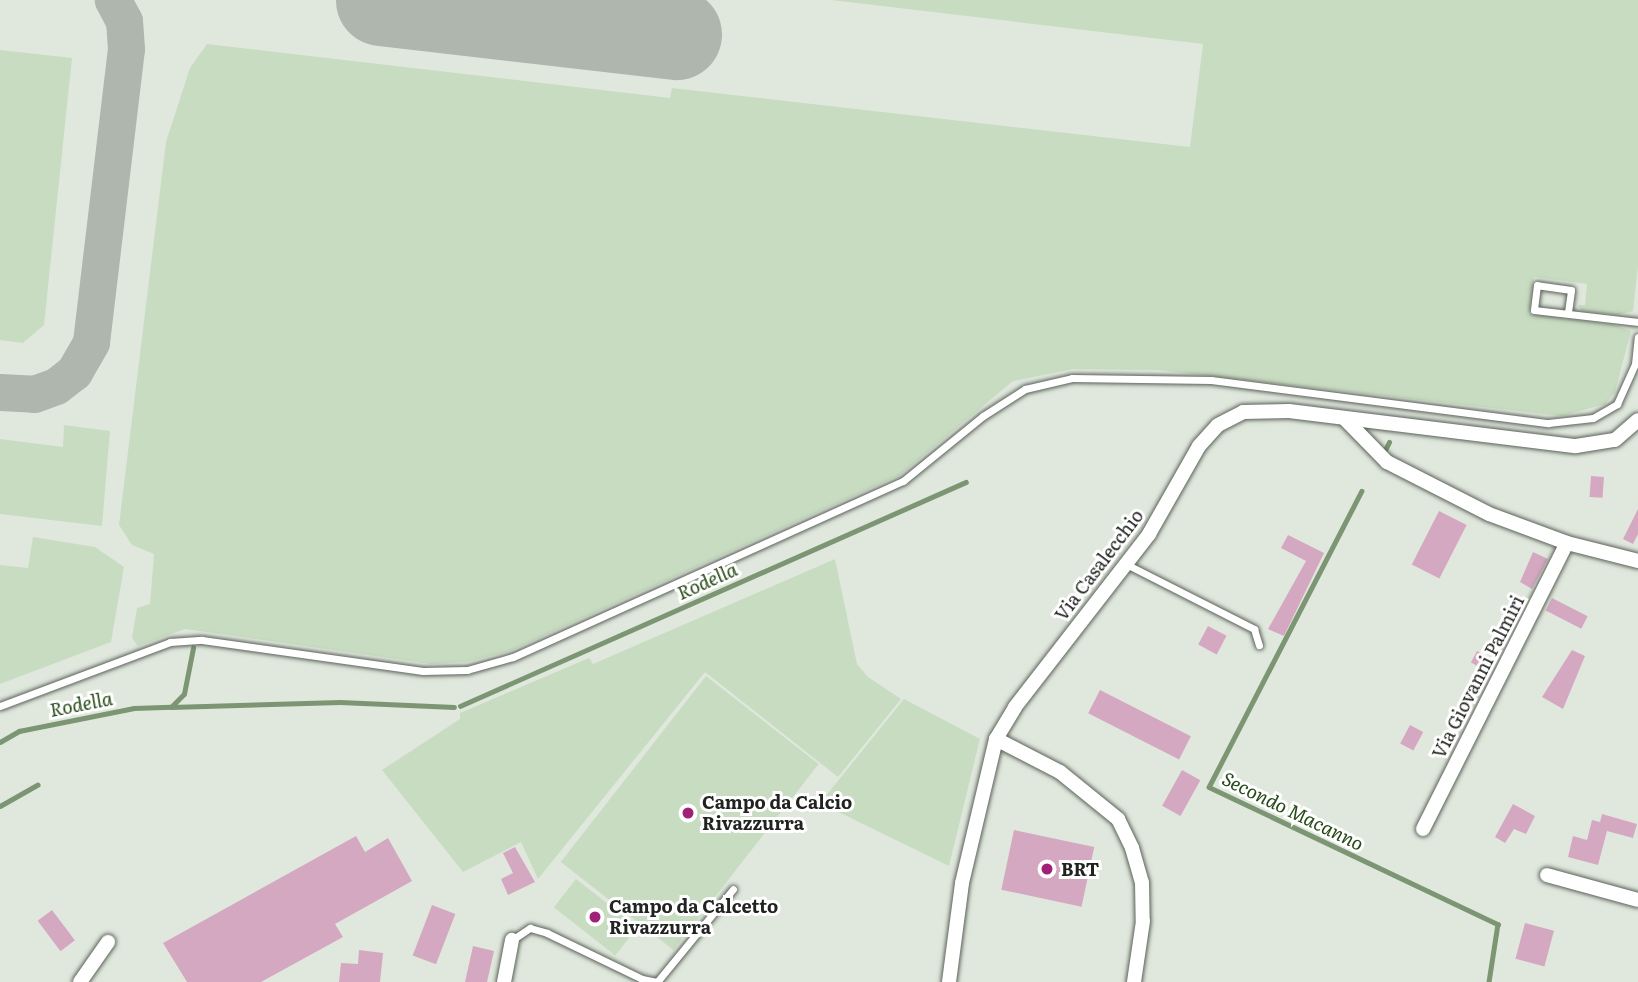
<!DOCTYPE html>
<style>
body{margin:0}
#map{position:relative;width:1638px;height:982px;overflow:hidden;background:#e0e8de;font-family:Literata,serif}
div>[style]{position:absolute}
.green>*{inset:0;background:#c8dcc1;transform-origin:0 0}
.stream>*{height:4.5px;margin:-2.25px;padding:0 2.25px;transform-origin:2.25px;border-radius:2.25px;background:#7c9673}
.taxiway>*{height:37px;margin:-18.5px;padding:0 18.5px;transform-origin:18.5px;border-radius:18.5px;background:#afb6ad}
.runway>*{height:91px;margin:-45.5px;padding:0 45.5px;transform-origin:45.5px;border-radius:45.5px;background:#afb6ad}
.building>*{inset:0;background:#d4a8c0;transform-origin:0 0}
.roads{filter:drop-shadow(0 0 2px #5b6259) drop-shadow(0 0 2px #5b6259)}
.service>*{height:7px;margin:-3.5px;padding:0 3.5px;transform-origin:3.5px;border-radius:3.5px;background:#fff}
.minor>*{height:14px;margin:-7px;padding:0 7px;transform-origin:7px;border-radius:7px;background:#fff}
.dots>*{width:19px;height:19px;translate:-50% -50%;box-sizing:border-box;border:4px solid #fff;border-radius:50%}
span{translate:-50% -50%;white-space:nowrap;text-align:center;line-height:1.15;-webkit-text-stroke:6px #fff;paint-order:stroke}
.street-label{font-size:18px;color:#212320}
.poi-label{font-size:18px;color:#212320;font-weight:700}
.left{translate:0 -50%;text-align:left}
.water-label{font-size:19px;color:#254916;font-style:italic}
</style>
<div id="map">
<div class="green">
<i style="clip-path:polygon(831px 0,1638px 0,1638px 266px,1633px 311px,1618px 315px,1581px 311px,1578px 305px,1585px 305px,1587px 284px,1534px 277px,1529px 314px,1615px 325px,1631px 331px,1615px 392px,1605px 404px,1562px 416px,1159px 370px,1073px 369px,1013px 381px,900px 475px,510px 651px,467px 662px,431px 664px,185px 629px,138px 646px,132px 638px,137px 608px,150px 604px,154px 554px,132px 545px,119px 525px,166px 142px,190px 68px,207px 44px,670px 98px,672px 88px,1190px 147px,1203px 44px)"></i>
<i style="clip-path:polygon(0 50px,72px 58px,44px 325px,23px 343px,0 340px)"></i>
<i style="clip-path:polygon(64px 425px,110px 431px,102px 526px,0 514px,0 439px,63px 447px)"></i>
<i style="clip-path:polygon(33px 537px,95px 547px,124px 567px,111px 642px,0 684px,0 565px,28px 568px)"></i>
<i style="clip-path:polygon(835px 559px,857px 664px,868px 677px,901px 699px,838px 777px,705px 672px,538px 879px,521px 842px,463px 872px,382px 770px,460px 719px,460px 713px,589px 658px,593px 664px)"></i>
<i style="left:706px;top:676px;width:143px;height:236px;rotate:38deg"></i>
<i style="clip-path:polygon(904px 699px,980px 739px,949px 866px,820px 803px)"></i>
<i style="left:576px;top:879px;width:78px;height:36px;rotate:38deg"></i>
</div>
<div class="stream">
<i style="left:1384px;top:452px;width:11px;rotate:-63deg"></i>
<i style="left:1362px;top:491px;width:333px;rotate:117.3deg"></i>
<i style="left:1209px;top:787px;width:320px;rotate:25.4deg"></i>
<i style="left:1498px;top:924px;width:59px;rotate:98.8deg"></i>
<i style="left:460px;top:706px;width:553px;rotate:-23.88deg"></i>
<i style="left:171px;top:707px;width:169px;rotate:-1.7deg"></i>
<i style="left:340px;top:702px;width:114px;rotate:2.5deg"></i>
<i style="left:0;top:742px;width:22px;rotate:-30deg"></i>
<i style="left:19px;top:731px;width:117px;rotate:-11.3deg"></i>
<i style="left:134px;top:708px;width:37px;rotate:-2deg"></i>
<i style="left:171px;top:707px;width:18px;rotate:-45deg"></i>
<i style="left:184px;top:694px;width:47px;rotate:-78.9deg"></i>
<i style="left:0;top:806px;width:43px;rotate:-29.6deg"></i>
</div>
<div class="taxiway">
<i style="left:0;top:392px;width:34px;rotate:3deg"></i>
<i style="left:34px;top:394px;width:23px;rotate:-20deg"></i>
<i style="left:56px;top:386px;width:23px;rotate:-38deg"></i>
<i style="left:74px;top:372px;width:34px;rotate:-60deg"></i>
<i style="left:91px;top:342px;width:295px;rotate:-83.2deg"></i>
<i style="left:126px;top:49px;width:28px;rotate:-94deg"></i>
<i style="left:124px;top:21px;width:24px;rotate:-118deg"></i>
</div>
<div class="runway">
<i style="left:381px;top:0;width:297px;rotate:6.6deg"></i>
</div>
<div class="building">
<i style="left:1591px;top:476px;width:13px;height:21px;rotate:4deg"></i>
<i style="clip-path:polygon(1638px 509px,1638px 534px,1633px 544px,1623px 539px)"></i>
<i style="left:1439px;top:511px;width:31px;height:60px;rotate:27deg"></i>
<i style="clip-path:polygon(1288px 535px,1324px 553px,1284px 636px,1268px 629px,1306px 561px,1281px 548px)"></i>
<i style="clip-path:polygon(1533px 552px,1548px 559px,1532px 589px,1520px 582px)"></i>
<i style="left:1552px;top:598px;width:40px;height:14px;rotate:27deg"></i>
<i style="left:1208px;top:626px;width:21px;height:21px;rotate:28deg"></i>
<i style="clip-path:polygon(1572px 650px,1585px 656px,1563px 709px,1542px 697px)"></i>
<i style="left:1477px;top:651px;width:15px;height:13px;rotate:28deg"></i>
<i style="left:1100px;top:690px;width:102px;height:26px;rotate:27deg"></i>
<i style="left:1410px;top:725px;width:15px;height:21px;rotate:28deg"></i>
<i style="left:1182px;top:770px;width:21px;height:41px;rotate:29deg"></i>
<i style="clip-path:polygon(1513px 804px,1535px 816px,1526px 834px,1514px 829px,1505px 843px,1495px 837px)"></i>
<i style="clip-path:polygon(1602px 814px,1637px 824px,1633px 838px,1607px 831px,1598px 865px,1568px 857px,1573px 836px,1587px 840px,1592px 820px,1600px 822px)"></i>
<i style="left:1014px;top:830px;width:82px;height:61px;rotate:12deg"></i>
<i style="clip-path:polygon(356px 836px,365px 852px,388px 838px,412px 881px,335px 924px,343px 937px,261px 982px,187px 982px,163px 943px)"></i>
<i style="clip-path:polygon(515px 847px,535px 882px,508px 895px,501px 879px,513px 873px,503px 853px)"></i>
<i style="left:432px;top:905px;width:25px;height:54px;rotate:21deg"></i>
<i style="left:52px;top:910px;width:38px;height:18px;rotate:53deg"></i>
<i style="left:1525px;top:923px;width:30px;height:37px;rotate:15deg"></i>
<i style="clip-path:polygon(473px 946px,494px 951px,487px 982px,465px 982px)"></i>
<i style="clip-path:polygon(359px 950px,383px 953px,380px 982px,339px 982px,341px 963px,358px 964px)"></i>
</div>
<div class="roads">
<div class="service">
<i style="left:1568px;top:312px;width:22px;rotate:-82deg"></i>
<i style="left:1571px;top:290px;width:34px;rotate:-172deg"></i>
<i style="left:1537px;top:285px;width:25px;rotate:97deg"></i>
<i style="left:1534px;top:310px;width:105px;rotate:6.6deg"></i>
<i style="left:1126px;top:564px;width:144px;rotate:26.9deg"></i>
<i style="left:1254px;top:629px;width:17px;rotate:73deg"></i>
<i style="left:0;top:706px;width:182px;rotate:-20.6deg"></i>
<i style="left:170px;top:642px;width:32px;rotate:-4deg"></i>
<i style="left:202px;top:640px;width:223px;rotate:8deg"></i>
<i style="left:423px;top:671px;width:44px;rotate:-1.3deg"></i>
<i style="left:467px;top:670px;width:48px;rotate:-15.8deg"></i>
<i style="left:513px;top:657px;width:428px;rotate:-24.3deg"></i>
<i style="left:903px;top:481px;width:103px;rotate:-39.1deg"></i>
<i style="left:983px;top:416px;width:50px;rotate:-32.7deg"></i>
<i style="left:1025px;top:389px;width:48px;rotate:-13.2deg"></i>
<i style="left:1072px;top:378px;width:139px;rotate:0.8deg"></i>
<i style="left:1211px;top:380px;width:340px;rotate:7.3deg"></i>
<i style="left:1548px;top:423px;width:45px;rotate:-6.3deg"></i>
<i style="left:1593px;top:418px;width:28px;rotate:-30deg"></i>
<i style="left:1617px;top:404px;width:44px;rotate:-65.8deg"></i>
<i style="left:1635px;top:364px;width:27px;rotate:-84deg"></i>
<i style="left:512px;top:940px;width:22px;rotate:-34deg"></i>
<i style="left:530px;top:928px;width:18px;rotate:16deg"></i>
<i style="left:547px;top:933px;width:106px;rotate:25.8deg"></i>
<i style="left:642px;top:979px;width:15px;rotate:11deg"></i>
<i style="left:657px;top:982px;width:120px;rotate:-50.7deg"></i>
</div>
<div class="minor">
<i style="left:1344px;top:418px;width:62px;rotate:45.7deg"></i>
<i style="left:1387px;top:462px;width:114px;rotate:27deg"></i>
<i style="left:1489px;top:514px;width:83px;rotate:20.4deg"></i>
<i style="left:1567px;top:543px;width:73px;rotate:14.2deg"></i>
<i style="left:996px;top:739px;width:72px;rotate:27.3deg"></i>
<i style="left:1060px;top:772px;width:75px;rotate:39deg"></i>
<i style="left:1118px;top:819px;width:32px;rotate:64deg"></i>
<i style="left:1132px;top:848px;width:35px;rotate:74deg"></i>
<i style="left:1142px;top:882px;width:39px;rotate:89deg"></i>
<i style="left:1143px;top:921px;width:62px;rotate:98.4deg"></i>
<i style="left:1423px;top:829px;width:320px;rotate:-63.3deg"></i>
<i style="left:1547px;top:875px;width:94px;rotate:15.4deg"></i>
<i style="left:80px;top:982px;width:49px;rotate:-55deg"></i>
<i style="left:504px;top:982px;width:43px;rotate:-79.2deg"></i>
<i style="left:949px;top:982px;width:100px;rotate:-82.5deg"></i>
<i style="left:962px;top:883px;width:148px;rotate:-76.7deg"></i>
<i style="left:996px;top:739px;width:37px;rotate:-59deg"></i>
<i style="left:1015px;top:707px;width:219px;rotate:-52.2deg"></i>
<i style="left:1149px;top:534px;width:101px;rotate:-60.4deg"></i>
<i style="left:1199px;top:446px;width:28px;rotate:-48deg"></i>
<i style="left:1218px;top:425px;width:28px;rotate:-27deg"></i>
<i style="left:1243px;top:412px;width:46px;rotate:-1.2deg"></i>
<i style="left:1289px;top:411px;width:289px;rotate:7deg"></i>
<i style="left:1576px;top:446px;width:39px;rotate:-9deg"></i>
<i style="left:1615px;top:440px;width:30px;rotate:-41deg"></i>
</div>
</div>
<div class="dots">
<i style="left:688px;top:813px;background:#a02276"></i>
<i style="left:1047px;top:869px;background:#a02276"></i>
<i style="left:595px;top:917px;background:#a02276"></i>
</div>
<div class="street-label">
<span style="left:1099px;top:565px;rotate:-53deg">Via Casalecchio</span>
<span style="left:1478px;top:677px;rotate:-63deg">Via Giovanni Palmiri</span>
</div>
<div class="poi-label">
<span class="left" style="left:702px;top:813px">Campo da Calcio<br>Rivazzurra</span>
<span class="left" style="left:1061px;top:869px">BRT</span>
<span class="left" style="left:609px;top:917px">Campo da Calcetto<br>Rivazzurra</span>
</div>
<div class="water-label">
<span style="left:707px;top:581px;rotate:-24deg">Rodella</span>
<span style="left:81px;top:704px;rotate:-11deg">Rodella</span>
<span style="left:1293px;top:811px;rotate:26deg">Secondo Macanno</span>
</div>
</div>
